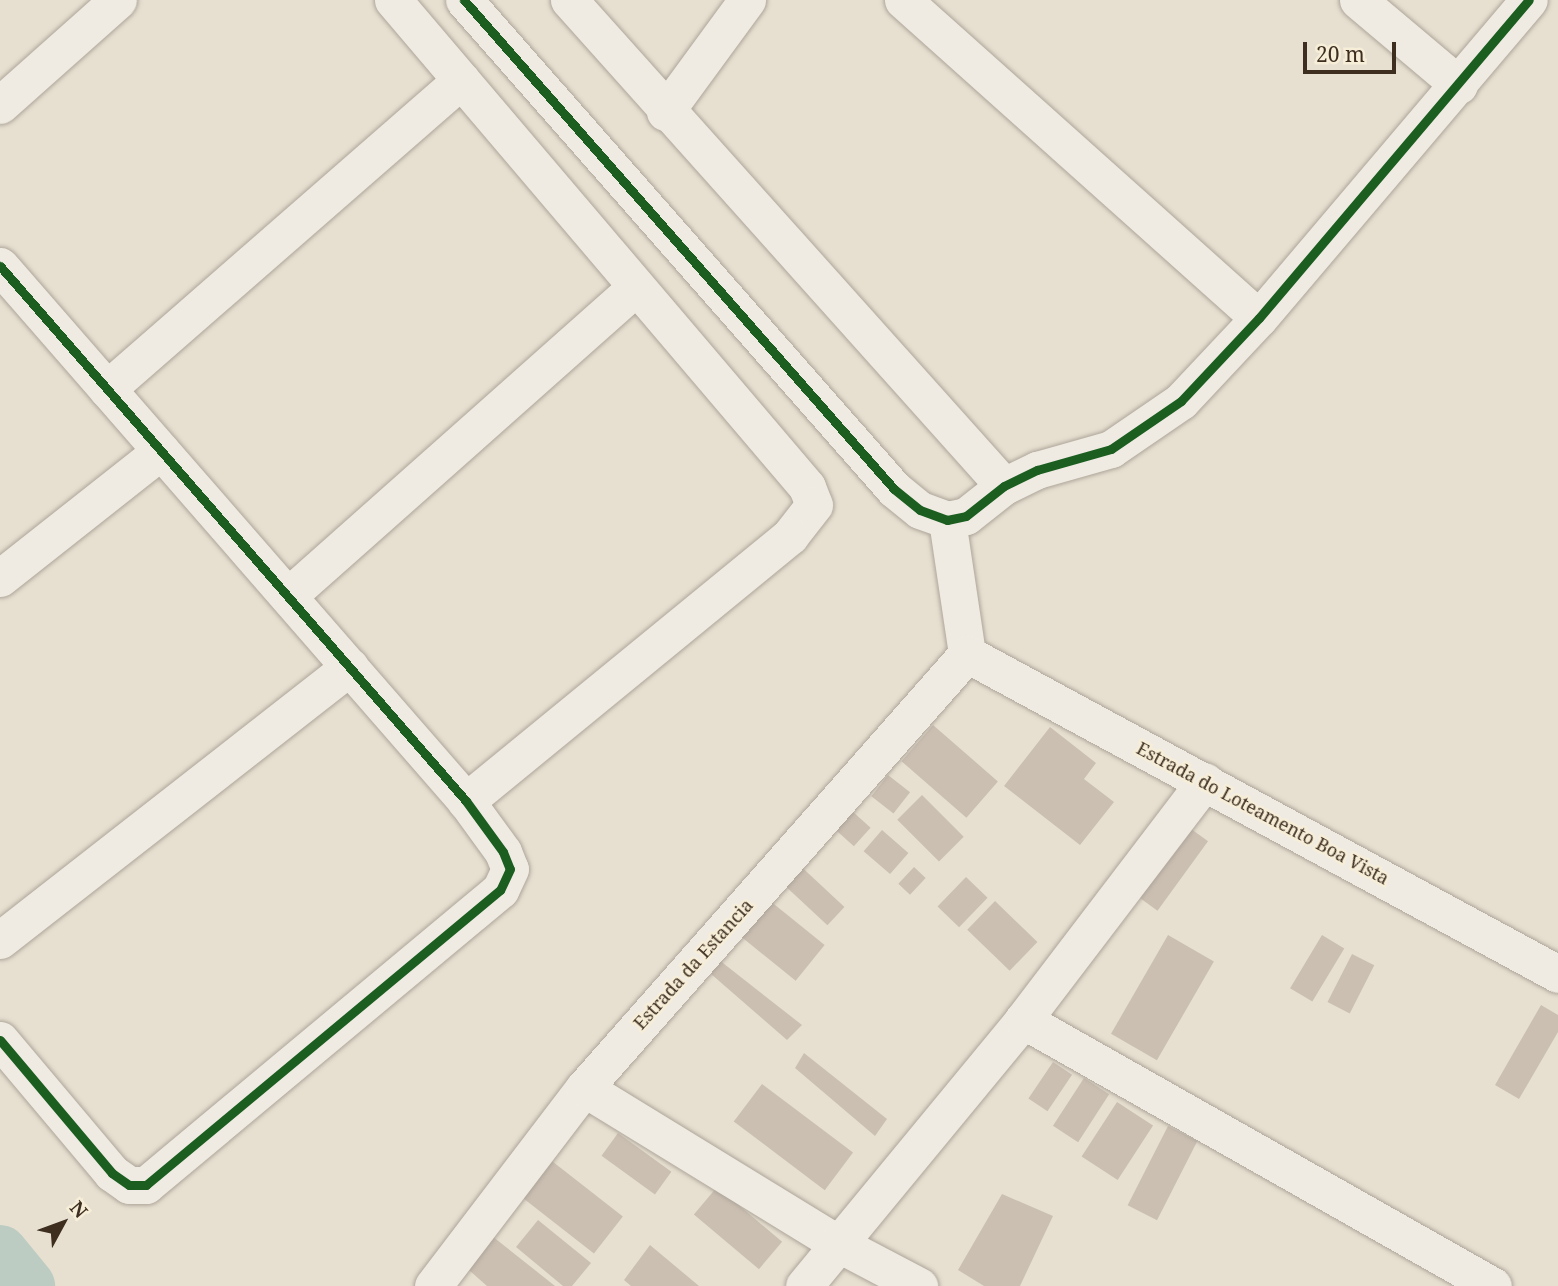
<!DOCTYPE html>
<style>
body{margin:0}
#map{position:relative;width:1558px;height:1286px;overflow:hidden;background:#e7e0d1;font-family:"Noto Serif",serif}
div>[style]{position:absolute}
.river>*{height:56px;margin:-28px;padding:0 28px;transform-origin:28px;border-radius:28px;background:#bcccc2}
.building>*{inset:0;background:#cbbfb2;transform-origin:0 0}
.roads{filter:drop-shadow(0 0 2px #ada599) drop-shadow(0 0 2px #ada599)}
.minor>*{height:37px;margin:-18.5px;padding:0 18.5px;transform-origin:18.5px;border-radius:18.5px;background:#efebe3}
.cycleway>*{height:9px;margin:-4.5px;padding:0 4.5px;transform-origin:4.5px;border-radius:4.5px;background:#1b5e20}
span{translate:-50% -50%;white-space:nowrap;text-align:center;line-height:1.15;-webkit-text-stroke:5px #f7eed8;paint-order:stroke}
.street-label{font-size:18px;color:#3d2e20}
.north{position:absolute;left:28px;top:1188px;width:70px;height:70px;-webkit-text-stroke:5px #f7eed8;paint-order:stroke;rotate:49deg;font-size:19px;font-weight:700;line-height:28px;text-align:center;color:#3d2e20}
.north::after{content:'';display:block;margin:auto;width:24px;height:32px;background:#3d2e20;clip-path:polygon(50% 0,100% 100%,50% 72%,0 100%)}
.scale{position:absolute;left:1303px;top:42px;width:93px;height:32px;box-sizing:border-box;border:4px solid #3d2e20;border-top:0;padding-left:9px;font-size:21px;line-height:24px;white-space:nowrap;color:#3d2e20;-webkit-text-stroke:5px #f7eed8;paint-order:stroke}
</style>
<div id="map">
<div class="river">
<i style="left:0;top:1253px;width:43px;rotate:50.7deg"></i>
</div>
<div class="building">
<i style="left:933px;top:725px;width:86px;height:48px;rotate:41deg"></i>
<i style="clip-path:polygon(1050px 727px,1096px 763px,1084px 779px,1114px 802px,1080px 845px,1004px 786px)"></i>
<i style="left:888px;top:775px;width:28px;height:27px;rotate:38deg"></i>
<i style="left:922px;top:795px;width:59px;height:35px;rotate:45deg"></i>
<i style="left:852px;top:811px;width:25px;height:25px;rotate:42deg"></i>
<i style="left:1187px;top:826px;width:26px;height:86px;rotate:36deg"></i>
<i style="left:882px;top:830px;width:35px;height:28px;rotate:41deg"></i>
<i style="left:794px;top:860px;width:69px;height:25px;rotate:43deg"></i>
<i style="left:914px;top:867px;width:16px;height:23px;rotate:43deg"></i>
<i style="left:966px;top:877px;width:30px;height:41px;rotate:44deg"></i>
<i style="left:764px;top:896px;width:78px;height:46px;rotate:39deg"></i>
<i style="left:995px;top:901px;width:59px;height:40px;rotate:44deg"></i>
<i style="left:1168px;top:935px;width:53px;height:114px;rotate:30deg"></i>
<i style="left:1322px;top:935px;width:26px;height:62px;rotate:31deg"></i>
<i style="left:1352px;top:954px;width:25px;height:54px;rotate:27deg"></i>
<i style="clip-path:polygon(714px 956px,802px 1025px,787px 1040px,703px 967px)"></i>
<i style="clip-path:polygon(1541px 1005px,1558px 1015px,1558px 1032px,1519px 1099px,1495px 1085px)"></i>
<i style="clip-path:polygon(804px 1053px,887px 1119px,875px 1136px,795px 1068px)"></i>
<i style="left:1053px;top:1062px;width:23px;height:44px;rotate:34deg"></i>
<i style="left:1084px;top:1078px;width:30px;height:57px;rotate:33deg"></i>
<i style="left:762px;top:1084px;width:114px;height:47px;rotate:37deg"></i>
<i style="left:1117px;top:1102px;width:43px;height:65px;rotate:33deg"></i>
<i style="left:1168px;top:1126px;width:33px;height:89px;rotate:27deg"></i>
<i style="left:618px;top:1133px;width:66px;height:28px;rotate:36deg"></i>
<i style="left:548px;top:1158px;width:95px;height:47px;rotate:38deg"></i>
<i style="left:717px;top:1187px;width:85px;height:36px;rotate:40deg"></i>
<i style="clip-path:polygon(1002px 1194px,1053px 1216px,1020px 1286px,984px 1286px,958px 1270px)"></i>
<i style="clip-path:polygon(538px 1220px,591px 1263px,572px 1286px,563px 1286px,516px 1247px)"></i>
<i style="clip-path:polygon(487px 1232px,555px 1286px,487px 1286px,461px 1263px)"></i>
<i style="clip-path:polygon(650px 1245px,699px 1286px,631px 1286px,624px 1280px)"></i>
</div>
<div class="roads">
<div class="minor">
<i style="left:393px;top:0;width:639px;rotate:49.63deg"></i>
<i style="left:807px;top:487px;width:19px;rotate:69deg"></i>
<i style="left:814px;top:505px;width:39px;rotate:128deg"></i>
<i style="left:790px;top:536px;width:419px;rotate:140.7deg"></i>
<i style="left:464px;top:0;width:651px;rotate:48.67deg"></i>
<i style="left:894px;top:489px;width:33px;rotate:39deg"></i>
<i style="left:920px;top:510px;width:29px;rotate:20deg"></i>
<i style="left:947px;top:520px;width:19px;rotate:-12deg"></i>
<i style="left:966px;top:516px;width:48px;rotate:-38.3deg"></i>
<i style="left:1004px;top:486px;width:37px;rotate:-26deg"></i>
<i style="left:1037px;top:470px;width:77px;rotate:-15.8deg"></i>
<i style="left:1111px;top:449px;width:85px;rotate:-34.4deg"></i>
<i style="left:1181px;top:401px;width:114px;rotate:-46.8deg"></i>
<i style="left:1259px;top:318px;width:417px;rotate:-49.7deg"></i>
<i style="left:569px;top:0;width:652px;rotate:48.17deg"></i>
<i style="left:903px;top:0;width:477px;rotate:41.8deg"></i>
<i style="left:1358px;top:0;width:132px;rotate:40.1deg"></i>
<i style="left:0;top:105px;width:158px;rotate:-41.7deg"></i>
<i style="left:665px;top:112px;width:139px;rotate:-53.8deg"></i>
<i style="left:0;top:266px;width:709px;rotate:48.94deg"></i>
<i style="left:466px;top:801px;width:63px;rotate:54deg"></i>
<i style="left:503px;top:852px;width:18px;rotate:68deg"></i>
<i style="left:510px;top:869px;width:23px;rotate:115deg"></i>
<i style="left:500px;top:890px;width:461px;rotate:140.2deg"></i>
<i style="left:146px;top:1185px;width:17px;rotate:180deg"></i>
<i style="left:129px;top:1185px;width:21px;rotate:-145deg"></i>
<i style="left:112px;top:1173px;width:174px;rotate:-130.1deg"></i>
<i style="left:107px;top:389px;width:470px;rotate:-41.1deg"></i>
<i style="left:947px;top:520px;width:135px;rotate:81.5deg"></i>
<i style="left:0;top:578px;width:205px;rotate:-38.3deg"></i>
<i style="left:288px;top:596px;width:465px;rotate:-41.6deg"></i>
<i style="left:967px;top:654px;width:672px;rotate:28.43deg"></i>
<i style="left:0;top:940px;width:444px;rotate:-38deg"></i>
<i style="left:1023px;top:1020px;width:540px;rotate:29.51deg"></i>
<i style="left:584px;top:1088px;width:297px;rotate:31.5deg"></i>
<i style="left:837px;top:1243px;width:93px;rotate:27.7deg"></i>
<i style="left:433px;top:1286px;width:249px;rotate:-52.7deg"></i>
<i style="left:584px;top:1088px;width:579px;rotate:-48.57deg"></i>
<i style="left:804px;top:1286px;width:345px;rotate:-50.5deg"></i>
<i style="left:1023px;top:1020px;width:300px;rotate:-52.7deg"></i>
</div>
</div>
<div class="cycleway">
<i style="left:464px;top:0;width:651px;rotate:48.67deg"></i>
<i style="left:894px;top:489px;width:33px;rotate:39deg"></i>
<i style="left:920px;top:510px;width:29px;rotate:20deg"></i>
<i style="left:947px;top:520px;width:19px;rotate:-12deg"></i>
<i style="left:966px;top:516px;width:48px;rotate:-38.3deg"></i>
<i style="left:1004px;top:486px;width:37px;rotate:-26deg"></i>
<i style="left:1037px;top:470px;width:77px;rotate:-15.8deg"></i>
<i style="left:1111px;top:449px;width:85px;rotate:-34.4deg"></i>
<i style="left:1181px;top:401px;width:114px;rotate:-46.8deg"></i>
<i style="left:1259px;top:318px;width:417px;rotate:-49.7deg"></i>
<i style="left:0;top:266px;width:709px;rotate:48.94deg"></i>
<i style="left:466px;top:801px;width:63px;rotate:54deg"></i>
<i style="left:503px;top:852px;width:18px;rotate:68deg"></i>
<i style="left:510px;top:869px;width:23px;rotate:115deg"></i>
<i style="left:500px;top:890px;width:461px;rotate:140.2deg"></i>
<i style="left:146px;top:1185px;width:17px;rotate:180deg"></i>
<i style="left:129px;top:1185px;width:21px;rotate:-145deg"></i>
<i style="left:112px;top:1173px;width:174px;rotate:-130.1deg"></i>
</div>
<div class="street-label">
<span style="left:1263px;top:813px;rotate:28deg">Estrada do Loteamento Boa Vista</span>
<span style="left:693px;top:964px;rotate:-48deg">Estrada da Estancia</span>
</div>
<div class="north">N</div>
<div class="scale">20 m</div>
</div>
